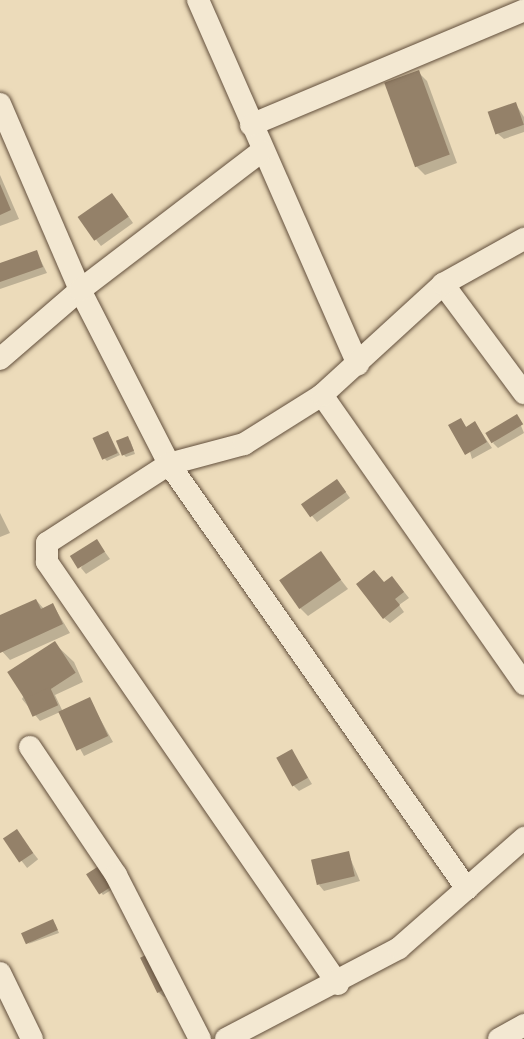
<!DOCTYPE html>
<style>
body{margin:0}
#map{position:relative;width:524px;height:1039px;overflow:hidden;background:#ecdbba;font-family:Vollkorn,serif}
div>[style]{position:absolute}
.shadow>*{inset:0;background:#0003;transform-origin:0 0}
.building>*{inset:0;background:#948169;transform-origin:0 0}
.roads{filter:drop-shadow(0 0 2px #624f3c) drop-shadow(0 0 2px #624f3c)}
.minor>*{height:22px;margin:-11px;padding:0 11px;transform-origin:11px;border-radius:11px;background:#f3e8d2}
span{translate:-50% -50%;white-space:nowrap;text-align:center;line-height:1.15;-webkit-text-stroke:4.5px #f3e8d2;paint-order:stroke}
</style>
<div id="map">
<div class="shadow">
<i style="clip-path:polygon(418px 72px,427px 81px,457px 163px,425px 175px,416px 166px)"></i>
<i style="clip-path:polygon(515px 103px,524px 117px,524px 132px,504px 139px,498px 134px)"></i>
<i style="clip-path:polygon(0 175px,19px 219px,0 226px)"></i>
<i style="clip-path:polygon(117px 200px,133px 223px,101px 246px,79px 218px)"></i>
<i style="clip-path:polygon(36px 251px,47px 273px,0 289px,0 264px)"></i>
<i style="clip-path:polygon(517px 416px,524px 433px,498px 448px,493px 443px)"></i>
<i style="clip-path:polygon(461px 420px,467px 428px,475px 423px,492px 448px,472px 459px)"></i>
<i style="clip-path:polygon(108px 433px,120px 455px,107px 461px,105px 459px)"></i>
<i style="clip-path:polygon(130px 440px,135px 454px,126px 457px,124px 455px)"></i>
<i style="clip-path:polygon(342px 487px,350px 498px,317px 522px,303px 505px)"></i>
<i style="clip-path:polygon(0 513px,10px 533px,0 537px)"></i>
<i style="clip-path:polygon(97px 541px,110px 559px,86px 574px,81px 568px)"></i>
<i style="clip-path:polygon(320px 553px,348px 589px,308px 616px,300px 608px)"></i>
<i style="clip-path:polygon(397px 583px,409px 598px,399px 605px,404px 612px,390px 623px,384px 618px)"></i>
<i style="clip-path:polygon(36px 600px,44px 609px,53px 605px,70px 633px,10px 660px,0 649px,0 617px)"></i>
<i style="clip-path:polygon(54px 643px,74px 662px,83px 682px,55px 695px,63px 712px,89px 699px,113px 742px,84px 756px,60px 712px,40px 721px,22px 699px)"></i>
<i style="clip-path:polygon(292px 751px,312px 784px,299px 791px,293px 785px)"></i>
<i style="left:16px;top:831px;width:36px;height:14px;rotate:52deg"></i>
<i style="clip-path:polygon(348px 853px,360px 881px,324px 891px,319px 885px)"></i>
<i style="clip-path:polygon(88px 875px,116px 887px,103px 895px)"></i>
<i style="clip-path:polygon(55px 924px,59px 933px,28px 944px)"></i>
<i style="clip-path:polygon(156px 960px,172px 994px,164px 997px,158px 992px)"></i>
</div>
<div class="building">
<i style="left:419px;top:70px;width:90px;height:37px;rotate:70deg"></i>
<i style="left:516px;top:102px;width:24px;height:30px;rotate:71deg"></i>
<i style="clip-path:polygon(0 184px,11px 210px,0 215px)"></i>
<i style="left:112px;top:193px;width:29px;height:42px;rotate:55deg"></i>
<i style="clip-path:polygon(37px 250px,43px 267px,0 282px,0 263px)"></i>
<i style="left:517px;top:414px;width:12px;height:37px;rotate:59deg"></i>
<i style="clip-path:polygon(461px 418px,466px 427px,475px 421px,487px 442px,465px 455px,448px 425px)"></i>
<i style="left:108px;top:431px;width:24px;height:17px;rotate:66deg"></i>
<i style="left:128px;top:436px;width:16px;height:13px;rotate:68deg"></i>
<i style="left:337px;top:479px;width:16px;height:44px;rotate:55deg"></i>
<i style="left:97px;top:539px;width:15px;height:32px;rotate:58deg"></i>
<i style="left:321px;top:551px;width:35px;height:51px;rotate:55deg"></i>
<i style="clip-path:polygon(374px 570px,384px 582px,392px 576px,404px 592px,395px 599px,400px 605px,383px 619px,356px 584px)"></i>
<i style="clip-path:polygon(36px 599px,41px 609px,53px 603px,63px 624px,0 653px,0 615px)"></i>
<i style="left:55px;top:641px;width:38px;height:57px;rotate:57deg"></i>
<i style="left:50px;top:687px;width:20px;height:28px;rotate:66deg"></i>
<i style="left:90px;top:697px;width:43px;height:35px;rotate:65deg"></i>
<i style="left:292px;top:749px;width:33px;height:18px;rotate:61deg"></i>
<i style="left:17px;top:829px;width:29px;height:17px;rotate:56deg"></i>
<i style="left:349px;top:851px;width:26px;height:39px;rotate:77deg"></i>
<i style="left:102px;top:864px;width:24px;height:19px;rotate:57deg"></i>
<i style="left:53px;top:919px;width:12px;height:35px;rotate:66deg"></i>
<i style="left:150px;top:953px;width:39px;height:11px;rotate:64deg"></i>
</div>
<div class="roads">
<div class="minor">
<i style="left:198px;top:0;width:398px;rotate:66.3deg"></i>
<i style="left:0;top:104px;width:202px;rotate:66.7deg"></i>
<i style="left:80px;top:290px;width:195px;rotate:62.9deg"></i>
<i style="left:169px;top:464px;width:519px;rotate:54.96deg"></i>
<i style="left:251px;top:125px;width:296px;rotate:-22.8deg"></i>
<i style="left:443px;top:284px;width:136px;rotate:53.4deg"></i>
<i style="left:0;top:359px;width:106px;rotate:-40.8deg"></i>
<i style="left:80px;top:290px;width:229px;rotate:-37.4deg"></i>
<i style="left:322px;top:395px;width:353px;rotate:55deg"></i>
<i style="left:30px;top:747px;width:154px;rotate:56.1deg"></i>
<i style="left:116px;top:875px;width:184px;rotate:62.9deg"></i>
<i style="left:0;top:973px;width:73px;rotate:64.1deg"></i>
<i style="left:338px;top:984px;width:513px;rotate:-124.59deg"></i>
<i style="left:47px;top:562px;width:19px;rotate:-90deg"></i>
<i style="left:47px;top:543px;width:145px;rotate:-32.9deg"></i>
<i style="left:169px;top:464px;width:78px;rotate:-14.9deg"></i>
<i style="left:244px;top:444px;width:92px;rotate:-32.1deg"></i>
<i style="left:322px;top:395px;width:164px;rotate:-42.5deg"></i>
<i style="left:443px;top:284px;width:93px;rotate:-29.1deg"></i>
<i style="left:226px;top:1039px;width:195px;rotate:-27.7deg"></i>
<i style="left:399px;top:948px;width:167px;rotate:-41.3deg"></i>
<i style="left:499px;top:1039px;width:29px;rotate:-29deg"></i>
</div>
</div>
</div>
